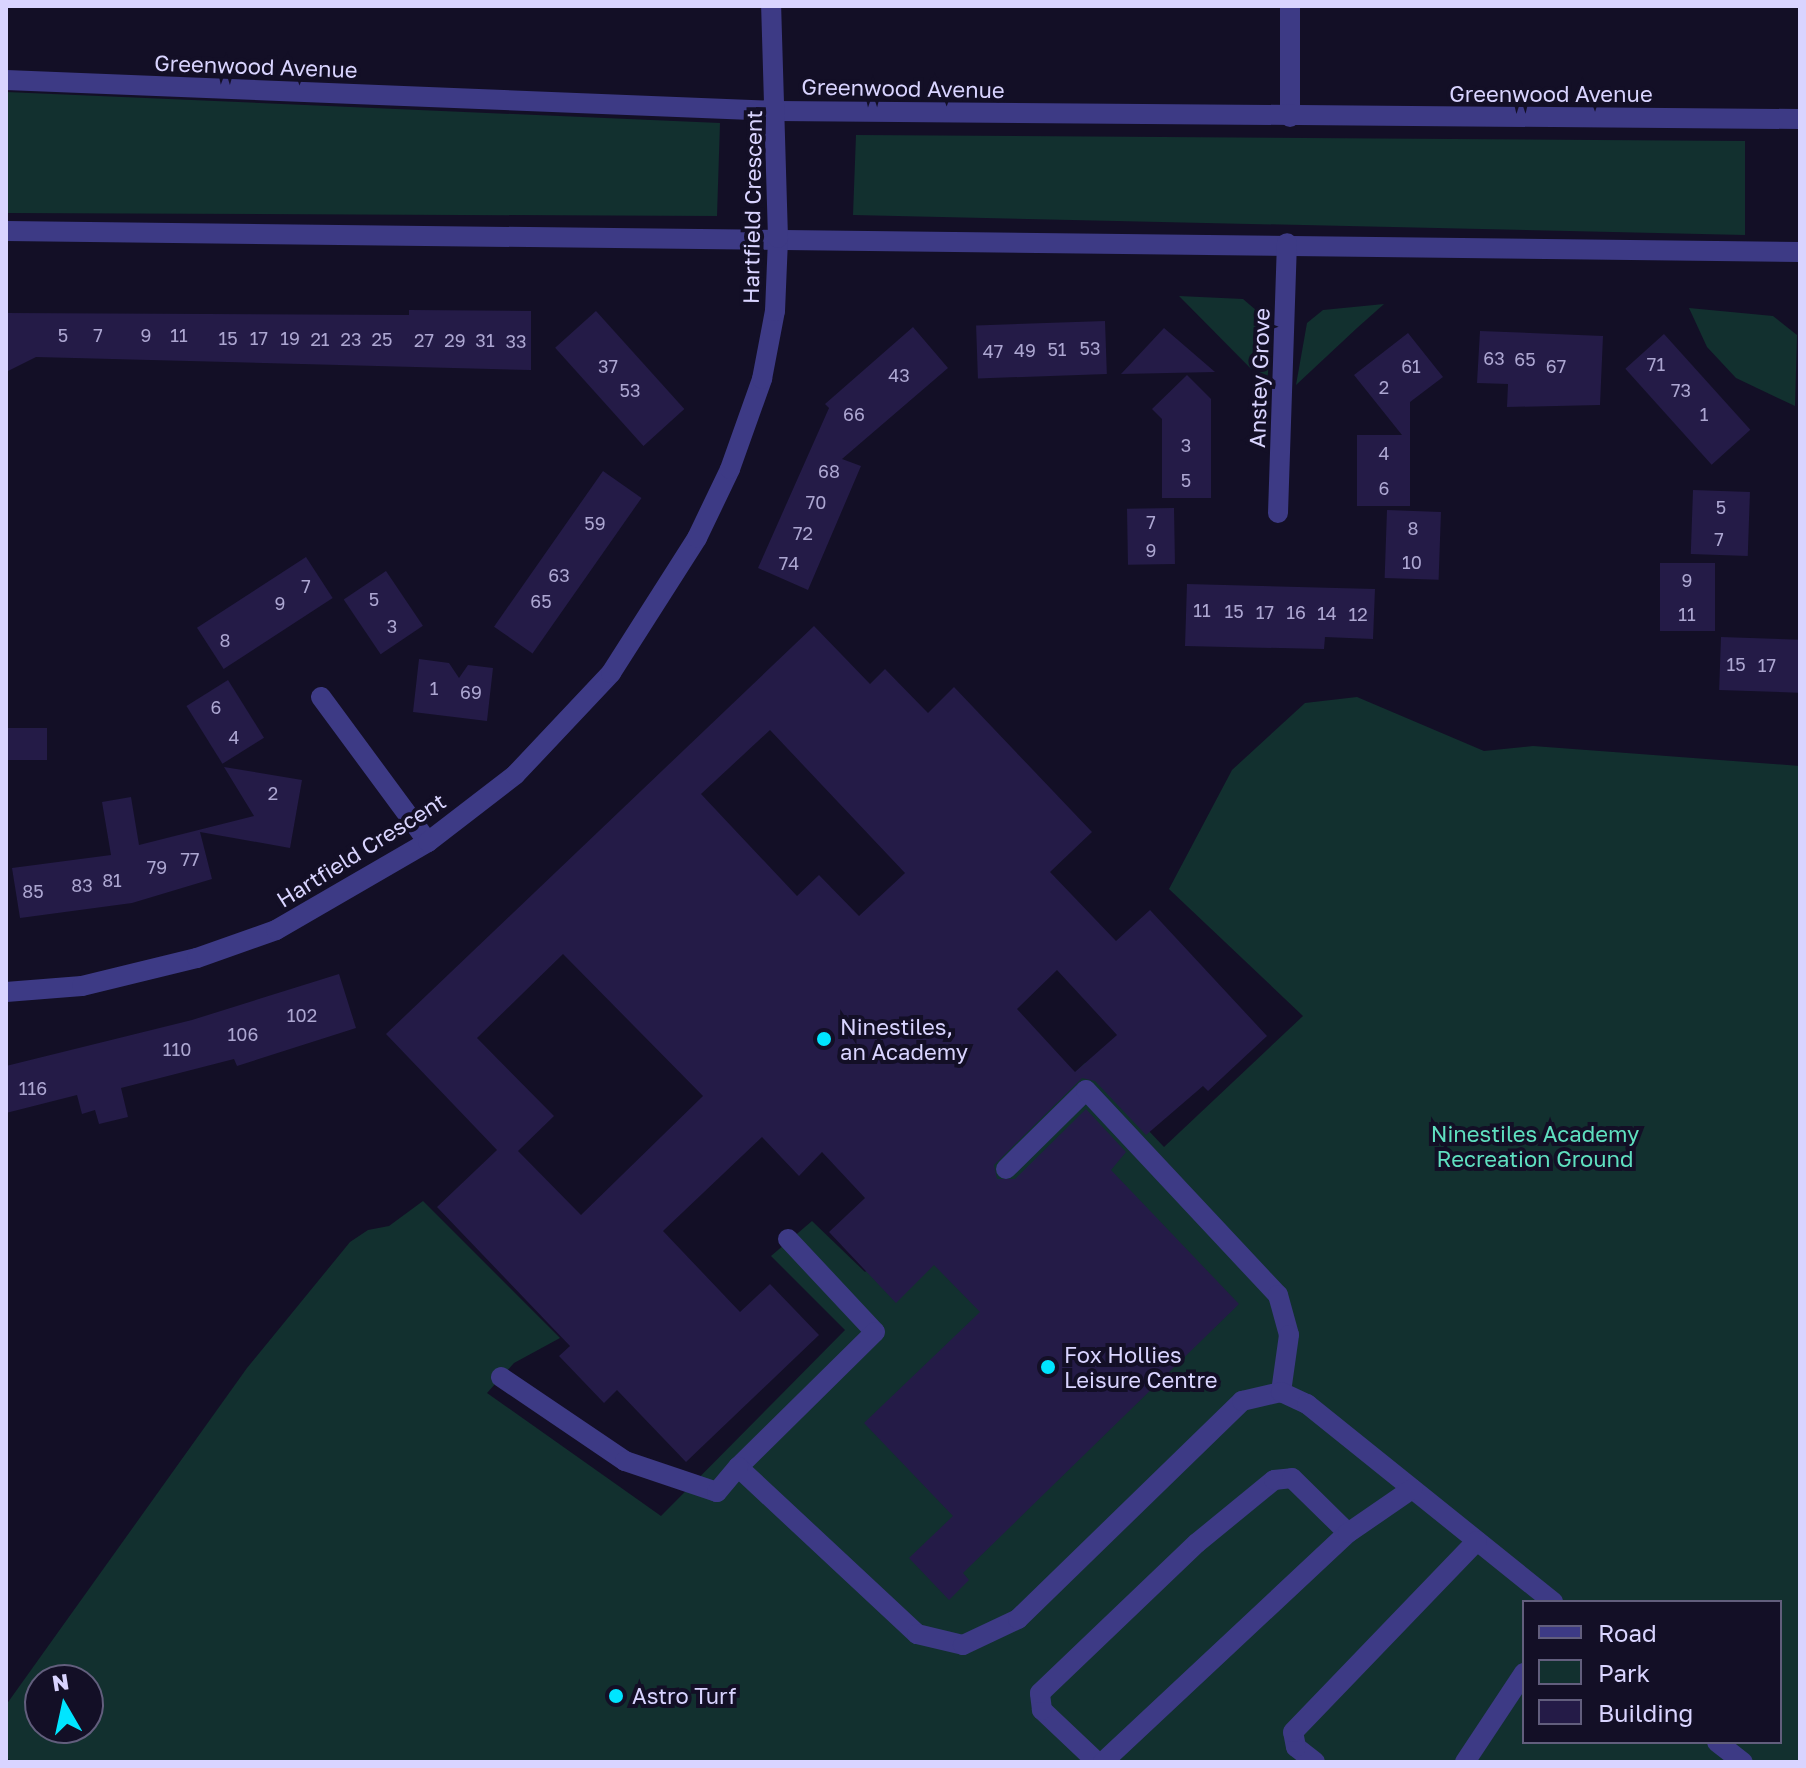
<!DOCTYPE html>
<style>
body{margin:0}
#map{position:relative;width:1806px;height:1768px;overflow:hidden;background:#130f26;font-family:"Golos Text",sans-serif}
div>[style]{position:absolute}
.green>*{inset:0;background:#12302f}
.building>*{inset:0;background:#241b47;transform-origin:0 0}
.service>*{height:20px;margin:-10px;padding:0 10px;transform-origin:10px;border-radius:10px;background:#3d3a85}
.minor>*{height:20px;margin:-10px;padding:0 10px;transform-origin:10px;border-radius:10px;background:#3d3a85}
.dots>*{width:22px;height:22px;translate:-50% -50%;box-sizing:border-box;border:4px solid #130f26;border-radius:50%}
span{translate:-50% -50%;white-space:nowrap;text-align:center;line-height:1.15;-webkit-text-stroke:8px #130f26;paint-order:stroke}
.number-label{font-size:18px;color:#aca6d1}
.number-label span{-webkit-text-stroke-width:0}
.street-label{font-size:22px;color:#d9d4ff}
.poi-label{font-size:22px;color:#d9d4ff}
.left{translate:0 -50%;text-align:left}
.park-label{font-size:22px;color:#5fe0c0}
.frame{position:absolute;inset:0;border:8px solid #d9d4ff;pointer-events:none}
.legend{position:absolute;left:1522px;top:1600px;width:260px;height:144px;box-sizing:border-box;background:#130f26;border:2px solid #625e7d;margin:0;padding:10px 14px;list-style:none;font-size:24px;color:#d9d4ff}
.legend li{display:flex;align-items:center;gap:16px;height:40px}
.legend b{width:40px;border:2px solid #625e7d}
.north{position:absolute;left:24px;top:1664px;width:80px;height:80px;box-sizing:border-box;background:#130f26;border:2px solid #625e7d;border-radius:50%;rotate:351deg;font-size:22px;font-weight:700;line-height:32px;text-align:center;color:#d9d4ff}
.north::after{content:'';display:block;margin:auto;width:28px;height:36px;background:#00e5ff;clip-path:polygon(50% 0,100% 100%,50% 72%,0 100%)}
</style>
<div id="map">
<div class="green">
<i style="clip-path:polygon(6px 92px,720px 123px,717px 216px,6px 213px)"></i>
<i style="clip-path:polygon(856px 135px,1745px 141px,1745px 235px,853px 215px)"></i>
<i style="clip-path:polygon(1179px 296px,1243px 299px,1264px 317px,1270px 348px,1267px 385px)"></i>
<i style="clip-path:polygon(1384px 304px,1357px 328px,1296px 385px,1307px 323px,1323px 310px)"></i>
<i style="clip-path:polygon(1689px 308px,1773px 316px,1797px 335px,1795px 406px,1736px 378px,1707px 347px)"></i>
<i style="clip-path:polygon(evenodd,1357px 697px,1484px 751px,1533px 746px,1800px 766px,1800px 1762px,13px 1762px,6px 1758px,6px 1705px,247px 1368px,350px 1242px,368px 1230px,389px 1226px,423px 1201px,560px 1338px,514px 1363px,487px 1393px,661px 1516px,845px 1330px,771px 1256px,812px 1221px,865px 1272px,1085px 1063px,1164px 1147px,1303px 1016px,1169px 889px,1232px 770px,1305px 703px,1357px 697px,1524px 1602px,1780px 1602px,1780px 1742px,1524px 1742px,1524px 1602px,1357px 697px,40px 1680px,88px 1680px,88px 1728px,40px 1728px,40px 1680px)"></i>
</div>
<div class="building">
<i style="clip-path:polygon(409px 310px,531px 311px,531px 370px,36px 357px,6px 372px,6px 313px,409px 315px)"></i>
<i style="left:596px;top:311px;width:132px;height:55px;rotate:48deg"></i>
<i style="left:1105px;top:321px;width:53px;height:129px;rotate:88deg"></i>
<i style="clip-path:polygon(913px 327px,948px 368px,842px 459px,861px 466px,808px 590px,758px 568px,829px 408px,825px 404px)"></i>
<i style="clip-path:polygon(1164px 328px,1215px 372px,1121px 374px)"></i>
<i style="clip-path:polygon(1480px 331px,1603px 336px,1600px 405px,1507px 407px,1508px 384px,1477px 383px)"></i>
<i style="clip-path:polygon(1408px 333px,1443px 377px,1410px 402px,1410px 506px,1357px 506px,1357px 435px,1402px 435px,1354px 375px)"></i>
<i style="left:1664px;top:334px;width:129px;height:52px;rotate:48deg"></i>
<i style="clip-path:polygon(1187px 375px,1211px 399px,1211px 498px,1162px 498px,1162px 419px,1152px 409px)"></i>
<i style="left:603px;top:471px;width:47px;height:190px;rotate:35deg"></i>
<i style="left:1693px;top:490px;width:57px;height:64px;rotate:2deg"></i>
<i style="left:1174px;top:508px;width:56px;height:47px;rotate:89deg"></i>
<i style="left:1387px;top:510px;width:54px;height:68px;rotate:2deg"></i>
<i style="left:306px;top:557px;width:49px;height:130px;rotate:57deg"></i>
<i style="left:1660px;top:563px;width:55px;height:68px"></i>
<i style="left:386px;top:571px;width:66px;height:51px;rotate:56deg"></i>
<i style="clip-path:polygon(1187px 584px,1375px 589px,1373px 639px,1325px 637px,1324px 649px,1185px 646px)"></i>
<i style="clip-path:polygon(evenodd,814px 626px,870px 684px,885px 669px,928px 713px,954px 687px,1092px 832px,1050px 872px,1116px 941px,1150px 910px,1267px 1036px,1208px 1091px,1203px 1086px,1146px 1135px,1095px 1081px,1082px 1078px,994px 1165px,997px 1179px,1015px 1179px,1086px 1109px,1126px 1152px,1111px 1170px,1239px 1304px,963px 1573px,969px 1580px,949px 1600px,909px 1558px,953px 1516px,864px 1423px,980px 1312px,934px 1265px,896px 1303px,829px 1232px,865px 1198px,822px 1152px,799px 1176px,762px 1137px,663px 1231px,740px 1312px,770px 1284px,819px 1335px,686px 1462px,617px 1390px,604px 1403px,559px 1356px,570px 1346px,437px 1207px,497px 1150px,386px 1034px,814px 626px,770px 730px,905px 873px,859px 916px,819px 875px,797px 896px,701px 794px,770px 730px,814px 626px,563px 954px,703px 1096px,581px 1215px,518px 1151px,554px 1116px,477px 1038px,563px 954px,814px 626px,1057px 970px,1117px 1035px,1075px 1072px,1017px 1009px,1057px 970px)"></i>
<i style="left:1721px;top:637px;width:79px;height:53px;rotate:2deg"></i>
<i style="clip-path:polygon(419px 659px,449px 663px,459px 678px,468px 665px,493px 668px,487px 721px,413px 712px)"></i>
<i style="left:228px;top:680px;width:68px;height:49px;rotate:58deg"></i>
<i style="left:8px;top:728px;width:39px;height:32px"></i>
<i style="clip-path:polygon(224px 767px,302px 780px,290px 848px,200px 832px,212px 879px,132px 903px,20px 918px,12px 868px,111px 855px,102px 802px,131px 797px,139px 845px,254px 816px)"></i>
<i style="clip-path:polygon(339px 974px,356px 1028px,237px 1066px,234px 1059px,121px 1088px,128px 1117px,99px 1124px,95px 1110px,82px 1114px,77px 1095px,6px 1113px,6px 1066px,192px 1020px)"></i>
</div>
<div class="service">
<i style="left:1006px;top:1169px;width:112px;rotate:-44.6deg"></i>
<i style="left:1086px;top:1090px;width:281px;rotate:46.9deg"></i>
<i style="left:1278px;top:1295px;width:41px;rotate:74.6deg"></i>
<i style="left:1289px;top:1335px;width:58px;rotate:98deg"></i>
<i style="left:788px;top:1239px;width:127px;rotate:46.9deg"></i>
<i style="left:875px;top:1332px;width:192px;rotate:135.4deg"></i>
<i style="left:738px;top:1467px;width:245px;rotate:43deg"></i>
<i style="left:917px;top:1634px;width:47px;rotate:13.4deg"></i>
<i style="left:963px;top:1645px;width:61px;rotate:-25.3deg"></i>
<i style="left:1018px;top:1619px;width:313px;rotate:-44.2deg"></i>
<i style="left:1242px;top:1401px;width:40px;rotate:-13deg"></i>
<i style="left:1281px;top:1392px;width:29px;rotate:25deg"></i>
<i style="left:1307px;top:1404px;width:316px;rotate:38.8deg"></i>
<i style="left:501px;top:1377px;width:150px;rotate:34.1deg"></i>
<i style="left:625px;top:1461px;width:97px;rotate:18.6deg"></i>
<i style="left:717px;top:1492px;width:33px;rotate:-50deg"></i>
<i style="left:1717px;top:1742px;width:33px;rotate:38deg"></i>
<i style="left:1097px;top:1762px;width:76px;rotate:-136.6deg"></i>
<i style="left:1042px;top:1710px;width:17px;rotate:-97deg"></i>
<i style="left:1040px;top:1693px;width:217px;rotate:-43.7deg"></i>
<i style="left:1197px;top:1543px;width:99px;rotate:-39.3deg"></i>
<i style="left:1274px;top:1480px;width:18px;rotate:-6deg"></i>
<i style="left:1292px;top:1478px;width:78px;rotate:44.5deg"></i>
<i style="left:1103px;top:1762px;width:335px;rotate:-43.1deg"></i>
<i style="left:1348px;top:1533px;width:78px;rotate:-34.5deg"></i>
<i style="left:1315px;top:1762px;width:24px;rotate:-142deg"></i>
<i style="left:1296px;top:1747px;width:15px;rotate:-101deg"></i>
<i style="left:1293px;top:1732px;width:265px;rotate:-46.1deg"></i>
<i style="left:1465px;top:1762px;width:107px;rotate:-56.5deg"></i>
</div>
<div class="minor">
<i style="left:1290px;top:6px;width:111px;rotate:90deg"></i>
<i style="left:6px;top:80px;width:772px;rotate:2.3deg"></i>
<i style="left:777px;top:111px;width:1023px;rotate:0.45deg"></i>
<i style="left:6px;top:231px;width:1794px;rotate:0.67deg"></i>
<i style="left:1278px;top:513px;width:270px;rotate:-88.1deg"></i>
<i style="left:321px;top:697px;width:180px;rotate:53.6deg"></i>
<i style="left:6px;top:992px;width:76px;rotate:-4.5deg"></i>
<i style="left:82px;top:986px;width:118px;rotate:-13.7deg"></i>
<i style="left:197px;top:958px;width:84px;rotate:-19.5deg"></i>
<i style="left:276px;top:930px;width:176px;rotate:-30.1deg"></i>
<i style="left:428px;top:842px;width:110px;rotate:-37.6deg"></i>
<i style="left:515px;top:775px;width:140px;rotate:-46.7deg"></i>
<i style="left:611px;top:673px;width:160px;rotate:-57.5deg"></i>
<i style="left:697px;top:538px;width:76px;rotate:-64.4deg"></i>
<i style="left:730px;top:469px;width:96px;rotate:-70.4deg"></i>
<i style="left:762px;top:379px;width:69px;rotate:-79.2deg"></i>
<i style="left:775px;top:311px;width:73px;rotate:-87.6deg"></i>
<i style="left:778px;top:238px;width:232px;rotate:-91.7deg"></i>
</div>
<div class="dots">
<i style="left:824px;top:1039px;background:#00e5ff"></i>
<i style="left:1048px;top:1367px;background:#00e5ff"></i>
<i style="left:616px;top:1696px;background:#00e5ff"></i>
</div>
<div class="number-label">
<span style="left:63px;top:335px">5</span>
<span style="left:98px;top:335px">7</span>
<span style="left:146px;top:335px">9</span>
<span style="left:179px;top:335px">11</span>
<span style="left:228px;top:338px">15</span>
<span style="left:259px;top:338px">17</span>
<span style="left:290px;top:338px">19</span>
<span style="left:320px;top:339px">21</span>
<span style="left:351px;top:339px">23</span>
<span style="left:382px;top:339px">25</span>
<span style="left:424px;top:340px">27</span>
<span style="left:455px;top:340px">29</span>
<span style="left:485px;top:340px">31</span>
<span style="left:516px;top:341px">33</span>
<span style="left:1090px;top:348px">53</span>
<span style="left:1057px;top:349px">51</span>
<span style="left:1025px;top:350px">49</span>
<span style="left:993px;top:351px">47</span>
<span style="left:1494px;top:358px">63</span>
<span style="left:1525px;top:359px">65</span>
<span style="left:1656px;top:364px">71</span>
<span style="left:608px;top:366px">37</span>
<span style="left:1411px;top:366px">61</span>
<span style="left:1556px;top:366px">67</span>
<span style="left:899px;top:375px">43</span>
<span style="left:1384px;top:387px">2</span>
<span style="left:630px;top:390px">53</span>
<span style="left:1681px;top:390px">73</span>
<span style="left:854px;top:414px">66</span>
<span style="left:1704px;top:414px">1</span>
<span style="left:1186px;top:445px">3</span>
<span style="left:1384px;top:453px">4</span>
<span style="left:829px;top:471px">68</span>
<span style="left:1186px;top:480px">5</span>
<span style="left:1384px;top:488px">6</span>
<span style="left:816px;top:502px">70</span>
<span style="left:1721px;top:507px">5</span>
<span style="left:1151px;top:522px">7</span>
<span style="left:595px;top:523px">59</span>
<span style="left:1413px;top:528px">8</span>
<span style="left:803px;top:533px">72</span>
<span style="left:1719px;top:539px">7</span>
<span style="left:1151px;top:550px">9</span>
<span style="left:1412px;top:562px">10</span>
<span style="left:789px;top:563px">74</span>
<span style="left:559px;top:575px">63</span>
<span style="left:1687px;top:580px">9</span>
<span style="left:306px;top:586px">7</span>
<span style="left:374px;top:599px">5</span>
<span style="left:541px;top:601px">65</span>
<span style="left:280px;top:603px">9</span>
<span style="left:1202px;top:610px">11</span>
<span style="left:1234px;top:611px">15</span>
<span style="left:1265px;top:612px">17</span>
<span style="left:1296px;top:612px">16</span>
<span style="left:1327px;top:613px">14</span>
<span style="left:1358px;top:614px">12</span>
<span style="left:1687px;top:614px">11</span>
<span style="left:392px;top:626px">3</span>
<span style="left:225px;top:640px">8</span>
<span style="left:1736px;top:664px">15</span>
<span style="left:1767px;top:665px">17</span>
<span style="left:434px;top:688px">1</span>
<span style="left:471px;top:692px">69</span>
<span style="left:216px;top:707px">6</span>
<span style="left:234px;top:737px">4</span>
<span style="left:273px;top:793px">2</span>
<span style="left:190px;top:859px">77</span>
<span style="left:157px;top:867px">79</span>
<span style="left:112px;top:880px">81</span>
<span style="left:82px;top:885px">83</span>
<span style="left:33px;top:891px">85</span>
<span style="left:302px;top:1015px">102</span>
<span style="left:243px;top:1034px">106</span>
<span style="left:177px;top:1049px">110</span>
<span style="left:33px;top:1088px">116</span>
</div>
<div class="street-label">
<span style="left:256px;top:66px;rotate:2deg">Greenwood Avenue</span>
<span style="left:903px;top:88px;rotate:1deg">Greenwood Avenue</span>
<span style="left:1551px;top:94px">Greenwood Avenue</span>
<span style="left:752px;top:207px;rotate:-89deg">Hartfield Crescent</span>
<span style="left:1259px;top:378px;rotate:-88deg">Anstey Grove</span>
<span style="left:361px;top:850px;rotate:-32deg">Hartfield Crescent</span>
</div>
<div class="poi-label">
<span class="left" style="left:840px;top:1039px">Ninestiles,<br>an Academy</span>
<span class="left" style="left:1064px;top:1367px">Fox Hollies<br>Leisure Centre</span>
<span class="left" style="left:632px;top:1696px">Astro Turf</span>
</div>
<div class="park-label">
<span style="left:1535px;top:1146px">Ninestiles Academy<br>Recreation Ground</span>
</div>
<div class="frame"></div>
<ul class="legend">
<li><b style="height:10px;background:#3d3a85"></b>Road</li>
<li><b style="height:22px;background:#12302f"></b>Park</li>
<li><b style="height:22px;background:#241b47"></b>Building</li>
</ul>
<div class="north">N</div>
</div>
